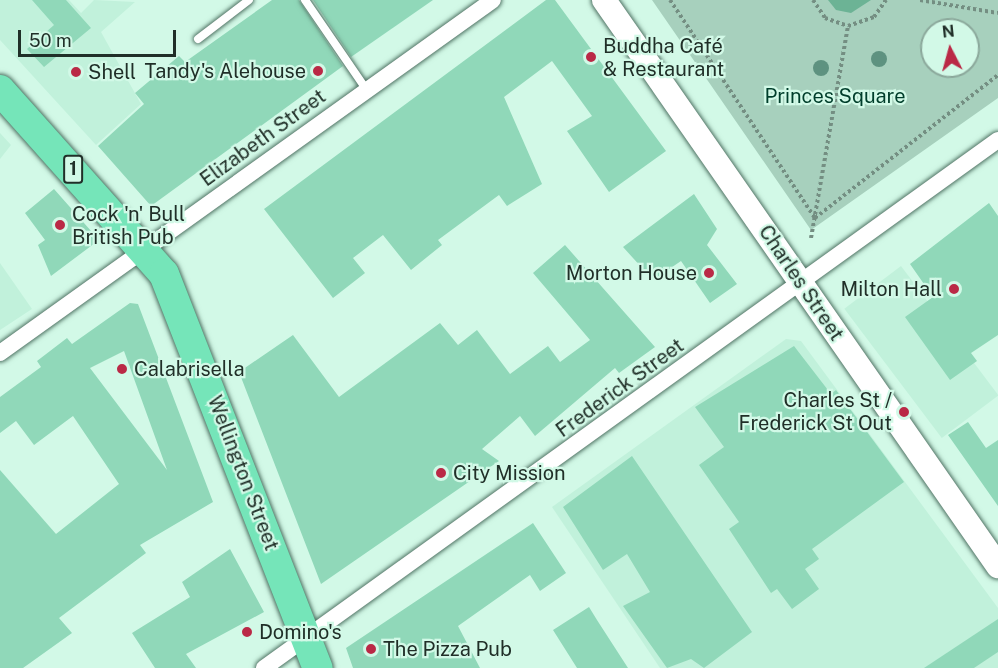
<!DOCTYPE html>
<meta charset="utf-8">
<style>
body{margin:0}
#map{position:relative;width:998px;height:668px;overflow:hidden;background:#d2f9e7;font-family:"Public Sans",sans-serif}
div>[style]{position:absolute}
.built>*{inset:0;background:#c1f1db;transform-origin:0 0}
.green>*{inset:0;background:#a7d0bd}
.water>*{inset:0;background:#6cb395}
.building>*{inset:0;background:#90d8b9}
.path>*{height:4px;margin-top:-2px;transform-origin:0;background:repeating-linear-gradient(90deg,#748e82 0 3px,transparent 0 6px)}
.roads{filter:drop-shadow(0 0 2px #517465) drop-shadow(0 0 2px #517465)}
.lane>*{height:8px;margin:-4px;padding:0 4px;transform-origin:4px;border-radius:4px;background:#fff}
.street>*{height:16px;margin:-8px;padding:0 8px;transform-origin:8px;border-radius:8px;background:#fff}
.secondary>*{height:24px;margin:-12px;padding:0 12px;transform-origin:12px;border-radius:12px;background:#fff}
.highway>*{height:30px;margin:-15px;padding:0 15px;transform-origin:15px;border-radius:15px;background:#75e5b9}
.trees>*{width:16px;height:16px;margin:-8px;border-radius:50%;background:#5e9280}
.dots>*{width:16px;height:16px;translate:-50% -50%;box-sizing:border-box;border:3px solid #d2f9e7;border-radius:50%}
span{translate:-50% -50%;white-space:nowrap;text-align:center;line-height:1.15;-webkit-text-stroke:4.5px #d2f9e7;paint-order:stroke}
.shield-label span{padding:2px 4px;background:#d2f9e7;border:2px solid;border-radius:4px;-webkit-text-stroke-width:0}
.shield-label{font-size:18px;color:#202f28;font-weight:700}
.poi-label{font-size:20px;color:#202f28}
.left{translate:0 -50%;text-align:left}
.right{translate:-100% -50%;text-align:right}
.park-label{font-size:20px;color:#003e2b}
.street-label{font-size:20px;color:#202f28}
.north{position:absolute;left:920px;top:18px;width:60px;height:60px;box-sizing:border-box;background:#d2f9e7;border:2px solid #8ba89b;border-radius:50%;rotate:354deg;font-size:16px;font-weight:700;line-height:24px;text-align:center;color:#202f28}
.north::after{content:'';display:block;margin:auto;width:21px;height:27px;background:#ba2946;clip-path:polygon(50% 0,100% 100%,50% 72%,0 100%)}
.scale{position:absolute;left:18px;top:30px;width:158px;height:27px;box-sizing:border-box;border:3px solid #202f28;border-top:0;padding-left:8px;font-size:18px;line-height:21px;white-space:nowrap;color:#202f28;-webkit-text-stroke:4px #d2f9e7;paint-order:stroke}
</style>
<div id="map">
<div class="built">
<i style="clip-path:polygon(0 0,69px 0,81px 13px,94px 0,135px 2px,101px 32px,141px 104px,96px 145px,0 40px)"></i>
<i style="clip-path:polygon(0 133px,11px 145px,0 159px)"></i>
<i style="clip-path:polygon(0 263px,32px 309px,0 330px)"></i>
<i style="left:901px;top:266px;width:162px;height:71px;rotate:53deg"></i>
<i style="clip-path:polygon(786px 339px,801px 341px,998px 608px,998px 668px,660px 668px,552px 507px)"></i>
</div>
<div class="green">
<i style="clip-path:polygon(evenodd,652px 0,998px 0,998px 98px,811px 230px,652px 0,932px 30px,968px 30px,968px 66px,932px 66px,932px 30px)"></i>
</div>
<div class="water">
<i style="clip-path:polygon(828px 0,871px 0,851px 13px,836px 10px)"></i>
</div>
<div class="building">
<i style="clip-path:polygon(32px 0,66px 0,91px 28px,44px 67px,27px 49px,54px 25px)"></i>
<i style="clip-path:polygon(272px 0,299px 0,343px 66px,151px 206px,98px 146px,144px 104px,135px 93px,179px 56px,185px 62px)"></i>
<i style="clip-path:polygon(313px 0,433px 0,351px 57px)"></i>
<i style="clip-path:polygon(546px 0,555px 0,666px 151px,609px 192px,567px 131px,592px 116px,552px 61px,504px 97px,542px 184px,507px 206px,499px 195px,438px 240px,442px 245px,411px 270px,383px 235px,353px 258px,365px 273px,333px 298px,264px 209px)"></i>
<i style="clip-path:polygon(54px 189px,99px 240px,51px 276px,38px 245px,45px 240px,25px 213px)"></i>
<i style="clip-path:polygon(694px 194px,717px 229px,707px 245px,737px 284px,710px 303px,681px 261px,653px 280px,623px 247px)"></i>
<i style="clip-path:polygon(989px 203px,998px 216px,998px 335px,971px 353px,977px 361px,950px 380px,905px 317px,933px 297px,910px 264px)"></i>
<i style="clip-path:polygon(565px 245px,655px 347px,619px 373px,615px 368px,535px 436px,520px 416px,482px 449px,499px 461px,321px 584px,239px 372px,293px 335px,339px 397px,440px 323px,458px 345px,477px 330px,510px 374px,548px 346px,560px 362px,590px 340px,533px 273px)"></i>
<i style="clip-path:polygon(evenodd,130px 303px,138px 304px,213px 502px,140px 545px,146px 553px,59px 618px,72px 633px,23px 668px,0 668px,0 470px,56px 534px,119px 484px,73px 416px,34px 445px,16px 421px,0 433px,0 397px,41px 367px,37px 361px,67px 338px,72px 344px,130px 303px,124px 351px,167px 470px,90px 368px,124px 351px)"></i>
<i style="clip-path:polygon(794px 346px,831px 394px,836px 390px,904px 482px,812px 549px,819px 559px,805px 569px,819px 589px,792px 609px,777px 589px,771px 593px,729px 529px,739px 522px,699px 465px,724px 447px,695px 407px)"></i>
<i style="clip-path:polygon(968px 422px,986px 448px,998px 440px,998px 506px,948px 435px)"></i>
<i style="clip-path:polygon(632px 456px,752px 632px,704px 668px,691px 659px,667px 668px,623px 606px,650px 592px,627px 554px,603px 570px,563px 507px)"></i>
<i style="clip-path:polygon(533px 523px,566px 573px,540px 591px,530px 575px,458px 626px,480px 668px,353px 668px,346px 648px)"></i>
<i style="clip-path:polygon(230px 549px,264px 612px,186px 654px,196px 668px,155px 668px,132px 633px,190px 597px,182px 582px)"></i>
<i style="clip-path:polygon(589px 607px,597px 620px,628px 668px,577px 668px,553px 630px)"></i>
<i style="clip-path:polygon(998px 619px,998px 652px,974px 668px,924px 668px)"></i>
</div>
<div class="path">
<i style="left:670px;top:0;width:262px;rotate:56.4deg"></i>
<i style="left:815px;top:218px;width:232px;rotate:-38deg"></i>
<i style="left:813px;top:0;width:22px;rotate:56deg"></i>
<i style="left:825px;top:18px;width:24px;rotate:19deg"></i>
<i style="left:848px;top:26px;width:28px;rotate:-19deg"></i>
<i style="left:874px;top:17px;width:21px;rotate:-55deg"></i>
<i style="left:920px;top:0;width:79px;rotate:9.5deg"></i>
<i style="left:811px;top:238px;width:215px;rotate:-80.1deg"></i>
</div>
<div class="roads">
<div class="lane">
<i style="left:305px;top:0;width:108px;rotate:55.6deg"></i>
<i style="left:198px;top:39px;width:64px;rotate:-37.4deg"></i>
</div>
<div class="street">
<i style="left:0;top:353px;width:606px;rotate:-35.6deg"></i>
<i style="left:264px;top:668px;width:904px;rotate:-35.73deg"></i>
</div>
<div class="secondary">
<i style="left:604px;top:0;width:690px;rotate:55.16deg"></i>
</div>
<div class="highway">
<i style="left:0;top:90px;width:246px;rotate:48.3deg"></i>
<i style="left:164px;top:274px;width:423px;rotate:68.7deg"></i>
</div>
</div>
<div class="trees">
<i style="left:879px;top:59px"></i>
<i style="left:821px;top:68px"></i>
</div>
<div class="dots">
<i style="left:591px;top:57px;background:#ba2946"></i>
<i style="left:318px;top:71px;background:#ba2946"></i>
<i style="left:76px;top:72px;background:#ba2946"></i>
<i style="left:60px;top:225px;background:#ba2946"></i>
<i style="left:709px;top:273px;background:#ba2946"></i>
<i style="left:954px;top:289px;background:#ba2946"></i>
<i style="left:122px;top:369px;background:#ba2946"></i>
<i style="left:904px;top:412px;background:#ba2946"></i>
<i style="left:441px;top:473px;background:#ba2946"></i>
<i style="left:247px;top:632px;background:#ba2946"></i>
<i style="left:371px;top:649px;background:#ba2946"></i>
</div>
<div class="shield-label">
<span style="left:73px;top:169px">1</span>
</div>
<div class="poi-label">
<span class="left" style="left:603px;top:58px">Buddha Café<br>&amp; Restaurant</span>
<span class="right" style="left:306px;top:71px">Tandy's Alehouse</span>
<span class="left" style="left:88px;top:72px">Shell</span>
<span class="left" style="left:72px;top:226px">Cock 'n' Bull<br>British Pub</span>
<span class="right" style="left:697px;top:273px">Morton House</span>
<span class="right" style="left:942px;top:289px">Milton Hall</span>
<span class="left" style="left:134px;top:369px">Calabrisella</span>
<span class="right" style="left:892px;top:412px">Charles St /<br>Frederick St Out</span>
<span class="left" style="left:453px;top:473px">City Mission</span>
<span class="left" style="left:259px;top:632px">Domino's</span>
<span class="left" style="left:383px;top:649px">The Pizza Pub</span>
</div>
<div class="park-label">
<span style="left:835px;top:96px">Princes Square</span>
</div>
<div class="street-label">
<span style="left:263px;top:138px;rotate:-36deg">Elizabeth Street</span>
<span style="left:801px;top:283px;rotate:56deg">Charles Street</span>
<span style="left:620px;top:388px;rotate:-36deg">Frederick Street</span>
<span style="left:243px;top:473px;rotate:69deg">Wellington Street</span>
</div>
<div class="north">N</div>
<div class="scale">50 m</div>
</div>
